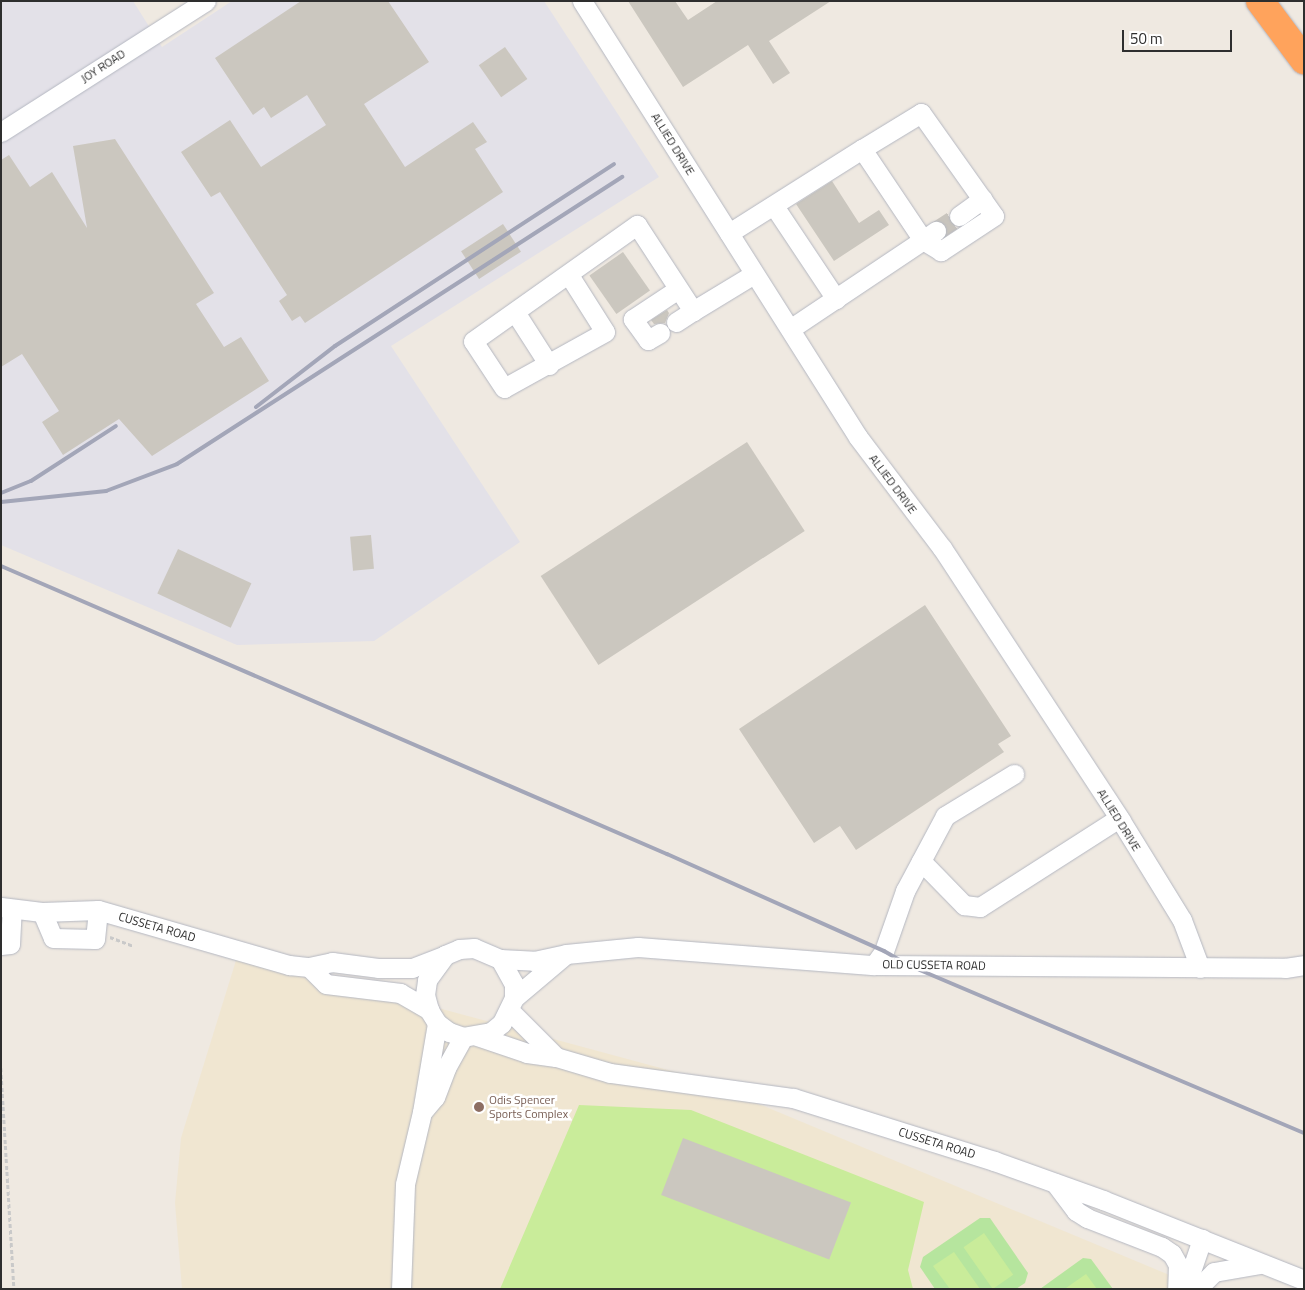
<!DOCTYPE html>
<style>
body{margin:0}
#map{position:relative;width:1305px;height:1290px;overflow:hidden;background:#efe9e1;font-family:"Titillium Web",sans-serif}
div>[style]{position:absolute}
.industrial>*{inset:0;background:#e3e1e8}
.education>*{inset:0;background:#f0e6d1}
.green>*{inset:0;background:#b6e59e}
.pitch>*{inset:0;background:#c9ec9a;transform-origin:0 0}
.building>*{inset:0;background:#cbc7bf;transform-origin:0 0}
.minor-tunnel>*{height:19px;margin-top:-9.5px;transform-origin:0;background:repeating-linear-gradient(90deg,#c8c4bd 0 19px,transparent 0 28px)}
.path>*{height:2.5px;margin-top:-1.25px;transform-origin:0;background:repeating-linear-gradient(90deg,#c9c9c9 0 4px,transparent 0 6.5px)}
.roads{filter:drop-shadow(0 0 1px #b4b7c1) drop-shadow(0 0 1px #b4b7c1)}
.minor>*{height:19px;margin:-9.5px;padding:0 9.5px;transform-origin:9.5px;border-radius:9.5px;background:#fff}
.highway>*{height:28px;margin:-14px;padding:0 14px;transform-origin:14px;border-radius:14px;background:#ffa35c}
.rail>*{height:4px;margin:-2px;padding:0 2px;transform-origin:2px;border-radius:2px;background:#a3a6b8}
.dots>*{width:14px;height:14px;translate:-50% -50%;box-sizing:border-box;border:2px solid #fff;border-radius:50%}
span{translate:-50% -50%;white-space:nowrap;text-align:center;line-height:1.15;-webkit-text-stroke:5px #fff;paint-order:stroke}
.street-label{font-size:12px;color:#2e2e2e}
.education-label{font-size:12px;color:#785e54}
.left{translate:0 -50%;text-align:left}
.frame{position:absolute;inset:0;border:2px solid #2e2e2e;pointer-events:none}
.scale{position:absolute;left:1122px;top:30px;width:110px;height:22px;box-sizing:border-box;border:2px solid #2e2e2e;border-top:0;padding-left:6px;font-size:15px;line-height:18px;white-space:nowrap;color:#2e2e2e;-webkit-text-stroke:4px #fff;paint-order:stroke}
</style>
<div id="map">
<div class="industrial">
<i style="clip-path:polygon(1px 1px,133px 1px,162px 47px,232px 1px,544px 1px,659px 177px,391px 346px,520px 542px,374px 641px,237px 645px,1px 545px)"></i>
</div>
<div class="education">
<i style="clip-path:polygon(238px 954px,694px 1077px,1203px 1289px,182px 1289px,175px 1203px,181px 1138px)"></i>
</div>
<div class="green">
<i style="clip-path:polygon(980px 1218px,990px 1218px,1028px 1273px,1025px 1283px,1016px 1289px,935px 1289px,920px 1267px,923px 1257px)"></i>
<i style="clip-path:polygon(1083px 1258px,1091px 1259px,1113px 1289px,1040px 1289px)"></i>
</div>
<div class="pitch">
<i style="clip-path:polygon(579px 1105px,691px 1110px,924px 1202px,908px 1270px,913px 1289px,500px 1289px)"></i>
<i style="left:984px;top:1233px;width:51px;height:25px;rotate:55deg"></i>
<i style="clip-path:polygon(954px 1252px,980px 1289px,950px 1289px,933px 1266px)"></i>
<i style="clip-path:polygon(1086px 1274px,1097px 1289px,1066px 1289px,1066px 1288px)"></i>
</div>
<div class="building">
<i style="clip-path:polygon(301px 1px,388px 1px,429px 62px,364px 104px,405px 167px,473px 122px,487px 142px,475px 149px,503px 192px,305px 323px,300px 316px,292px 321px,279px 301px,287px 295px,220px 192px,211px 197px,181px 152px,230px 120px,261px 167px,326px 125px,307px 95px,271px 118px,264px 107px,253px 115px,215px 58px)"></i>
<i style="clip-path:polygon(628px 1px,675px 1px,688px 20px,717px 1px,831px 1px,769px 41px,790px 73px,773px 84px,748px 45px,683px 87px)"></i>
<i style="left:505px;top:47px;width:39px;height:32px;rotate:55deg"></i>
<i style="clip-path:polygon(115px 139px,214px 293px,196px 304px,224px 347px,241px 337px,269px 381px,152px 456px,119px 419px,63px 455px,42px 422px,59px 411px,22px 354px,1px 367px,1px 160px,9px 155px,30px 187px,52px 172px,87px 228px,73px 146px)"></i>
<i style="clip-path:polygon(832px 181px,859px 223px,879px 210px,889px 225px,834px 261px,796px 204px)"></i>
<i style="left:503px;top:224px;width:33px;height:50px;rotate:57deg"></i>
<i style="left:623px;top:252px;width:47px;height:41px;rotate:55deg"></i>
<i style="clip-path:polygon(667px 310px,669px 313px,665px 323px,654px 324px,651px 320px)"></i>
<i style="left:747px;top:442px;width:106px;height:246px;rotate:57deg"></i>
<i style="left:371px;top:535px;width:34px;height:21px;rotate:85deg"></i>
<i style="left:178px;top:549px;width:81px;height:49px;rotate:25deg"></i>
<i style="clip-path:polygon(925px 605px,1011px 736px,998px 744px,1004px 752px,856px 850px,840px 826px,814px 843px,739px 729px)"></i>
<i style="left:683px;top:1138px;width:180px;height:61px;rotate:21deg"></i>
</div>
<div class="minor-tunnel">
<i style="left:936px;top:231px;width:27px;rotate:-33deg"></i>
</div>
<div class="path">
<i style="left:110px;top:937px;width:25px;rotate:21deg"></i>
<i style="left:1px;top:1068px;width:221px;rotate:86.6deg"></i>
</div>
<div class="roads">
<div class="minor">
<i style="left:582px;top:1px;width:516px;rotate:57.67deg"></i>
<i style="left:858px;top:437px;width:139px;rotate:52.9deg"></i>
<i style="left:942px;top:548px;width:326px;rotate:56.7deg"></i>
<i style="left:1121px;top:821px;width:116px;rotate:58.4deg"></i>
<i style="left:1182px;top:920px;width:51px;rotate:69.4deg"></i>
<i style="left:1px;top:132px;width:243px;rotate:-32.6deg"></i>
<i style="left:862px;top:149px;width:69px;rotate:-31.4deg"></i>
<i style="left:921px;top:113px;width:126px;rotate:54.7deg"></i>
<i style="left:994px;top:216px;width:64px;rotate:146.6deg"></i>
<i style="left:941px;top:251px;width:21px;rotate:-149deg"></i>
<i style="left:923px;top:240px;width:16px;rotate:-35deg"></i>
<i style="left:774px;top:206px;width:112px;rotate:56.3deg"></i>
<i style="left:959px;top:216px;width:29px;rotate:-36deg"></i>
<i style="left:729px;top:233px;width:157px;rotate:-32.3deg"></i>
<i style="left:862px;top:149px;width:110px;rotate:56.2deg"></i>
<i style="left:923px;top:240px;width:160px;rotate:146.2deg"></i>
<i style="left:569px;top:275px;width:67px;rotate:57.7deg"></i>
<i style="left:605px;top:332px;width:115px;rotate:151deg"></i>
<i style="left:504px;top:388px;width:56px;rotate:-123.4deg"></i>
<i style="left:473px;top:341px;width:201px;rotate:-35.3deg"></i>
<i style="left:637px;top:225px;width:103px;rotate:56.9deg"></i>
<i style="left:693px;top:311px;width:71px;rotate:-31.2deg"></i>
<i style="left:515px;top:312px;width:63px;rotate:57.3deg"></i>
<i style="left:676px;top:322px;width:20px;rotate:-33deg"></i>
<i style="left:660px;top:333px;width:14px;rotate:150deg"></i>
<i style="left:648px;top:340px;width:26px;rotate:-126deg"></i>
<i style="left:633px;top:319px;width:54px;rotate:-33.7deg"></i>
<i style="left:921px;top:861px;width:62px;rotate:45.7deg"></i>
<i style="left:964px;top:905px;width:16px;rotate:7deg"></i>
<i style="left:980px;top:907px;width:165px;rotate:-32.6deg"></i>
<i style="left:1px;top:907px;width:41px;rotate:7deg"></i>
<i style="left:42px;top:912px;width:56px;rotate:-2deg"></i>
<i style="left:98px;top:910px;width:199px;rotate:16.1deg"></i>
<i style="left:289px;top:965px;width:20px;rotate:6deg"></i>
<i style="left:309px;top:967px;width:24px;rotate:-12deg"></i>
<i style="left:332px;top:962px;width:46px;rotate:7.4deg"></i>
<i style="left:378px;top:968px;width:34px"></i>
<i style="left:412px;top:968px;width:34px;rotate:-21deg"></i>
<i style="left:42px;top:912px;width:28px;rotate:67deg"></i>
<i style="left:53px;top:938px;width:42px;rotate:1.4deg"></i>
<i style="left:95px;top:939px;width:29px;rotate:-84deg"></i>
<i style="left:1px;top:945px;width:9px;rotate:-6deg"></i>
<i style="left:10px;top:944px;width:35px;rotate:-87deg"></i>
<i style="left:500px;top:959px;width:29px;rotate:61deg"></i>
<i style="left:514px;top:984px;width:14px;rotate:90deg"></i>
<i style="left:514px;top:998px;width:28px;rotate:116deg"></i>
<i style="left:502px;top:1023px;width:14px;rotate:141deg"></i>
<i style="left:491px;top:1032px;width:28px;rotate:170deg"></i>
<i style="left:463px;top:1037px;width:15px;rotate:-160deg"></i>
<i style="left:449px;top:1032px;width:15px;rotate:-143deg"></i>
<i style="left:437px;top:1023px;width:15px;rotate:-122deg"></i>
<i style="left:429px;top:1010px;width:16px;rotate:-105deg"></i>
<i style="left:425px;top:995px;width:15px;rotate:-82deg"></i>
<i style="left:427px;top:980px;width:31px;rotate:-54deg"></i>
<i style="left:445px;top:955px;width:15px;rotate:-23deg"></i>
<i style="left:459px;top:949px;width:15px;rotate:-4deg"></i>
<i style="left:474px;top:948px;width:28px;rotate:23deg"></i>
<i style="left:500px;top:959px;width:34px;rotate:3deg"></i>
<i style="left:534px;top:961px;width:33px;rotate:-12deg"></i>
<i style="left:566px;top:954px;width:72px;rotate:-5.6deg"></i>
<i style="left:638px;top:947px;width:237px;rotate:4.4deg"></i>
<i style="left:874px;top:965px;width:411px;rotate:0.4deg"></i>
<i style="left:1285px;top:968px;width:19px;rotate:-9deg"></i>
<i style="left:874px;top:965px;width:17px;rotate:-54deg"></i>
<i style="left:884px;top:951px;width:64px;rotate:-70.7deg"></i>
<i style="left:905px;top:891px;width:85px;rotate:-61.9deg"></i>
<i style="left:945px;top:816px;width:81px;rotate:-31.3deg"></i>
<i style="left:309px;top:967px;width:24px;rotate:45deg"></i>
<i style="left:326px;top:984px;width:75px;rotate:6.9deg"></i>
<i style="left:400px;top:993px;width:34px;rotate:30deg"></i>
<i style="left:514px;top:998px;width:67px;rotate:-40.1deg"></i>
<i style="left:510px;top:1011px;width:65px;rotate:45deg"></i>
<i style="left:477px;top:1036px;width:53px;rotate:18.8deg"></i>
<i style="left:527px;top:1053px;width:29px;rotate:8deg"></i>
<i style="left:556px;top:1057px;width:56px;rotate:16.5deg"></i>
<i style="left:610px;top:1073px;width:185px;rotate:7.8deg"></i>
<i style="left:793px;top:1098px;width:211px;rotate:17.4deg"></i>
<i style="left:994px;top:1161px;width:116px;rotate:19.7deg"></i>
<i style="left:1103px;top:1200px;width:216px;rotate:21.7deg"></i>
<i style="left:424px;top:1110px;width:17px;rotate:-50deg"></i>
<i style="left:435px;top:1097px;width:31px;rotate:-69deg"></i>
<i style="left:446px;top:1068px;width:35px;rotate:-61deg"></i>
<i style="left:1055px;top:1183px;width:35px;rotate:53deg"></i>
<i style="left:1076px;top:1211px;width:13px;rotate:32deg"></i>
<i style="left:1087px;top:1218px;width:80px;rotate:21.1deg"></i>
<i style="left:1162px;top:1247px;width:12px;rotate:35deg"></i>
<i style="left:1172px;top:1254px;width:13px;rotate:61deg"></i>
<i style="left:1178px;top:1265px;width:24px;rotate:92deg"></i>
<i style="left:401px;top:1289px;width:105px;rotate:-87.8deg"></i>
<i style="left:405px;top:1184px;width:74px;rotate:-76.7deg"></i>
<i style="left:422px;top:1112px;width:90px;rotate:-80.4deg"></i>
<i style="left:1185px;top:1289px;width:53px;rotate:-71.2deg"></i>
<i style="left:1197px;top:1289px;width:24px;rotate:-45deg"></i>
<i style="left:1214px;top:1272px;width:47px;rotate:-9.9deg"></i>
</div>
<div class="highway">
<i style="left:1260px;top:1px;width:74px;rotate:53.3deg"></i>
</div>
</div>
<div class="rail">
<i style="left:256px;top:407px;width:100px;rotate:-37.7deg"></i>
<i style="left:335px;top:346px;width:333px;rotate:-33.1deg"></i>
<i style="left:1px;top:493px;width:32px;rotate:-22deg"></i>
<i style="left:31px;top:481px;width:101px;rotate:-32.9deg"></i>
<i style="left:1px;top:502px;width:106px;rotate:-6deg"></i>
<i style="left:106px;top:491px;width:76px;rotate:-20.8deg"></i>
<i style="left:177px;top:464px;width:530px;rotate:-32.82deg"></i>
<i style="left:1px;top:566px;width:726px;rotate:23.39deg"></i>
<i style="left:667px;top:854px;width:238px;rotate:24.1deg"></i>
<i style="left:884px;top:951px;width:28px;rotate:30deg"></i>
<i style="left:908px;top:965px;width:430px;rotate:23deg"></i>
</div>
<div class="dots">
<i style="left:479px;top:1107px;background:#8d6e63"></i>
</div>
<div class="street-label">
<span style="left:103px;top:66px;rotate:-33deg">JOY ROAD</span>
<span style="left:673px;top:144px;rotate:58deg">ALLIED DRIVE</span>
<span style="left:893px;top:484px;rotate:53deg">ALLIED DRIVE</span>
<span style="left:1119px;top:820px;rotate:58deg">ALLIED DRIVE</span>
<span style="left:157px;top:927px;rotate:16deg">CUSSETA ROAD</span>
<span style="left:934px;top:965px;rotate:1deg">OLD CUSSETA ROAD</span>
<span style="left:937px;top:1143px;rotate:17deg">CUSSETA ROAD</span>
</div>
<div class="education-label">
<span class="left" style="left:489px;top:1107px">Odis Spencer<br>Sports Complex</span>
</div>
<div class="frame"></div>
<div class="scale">50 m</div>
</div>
